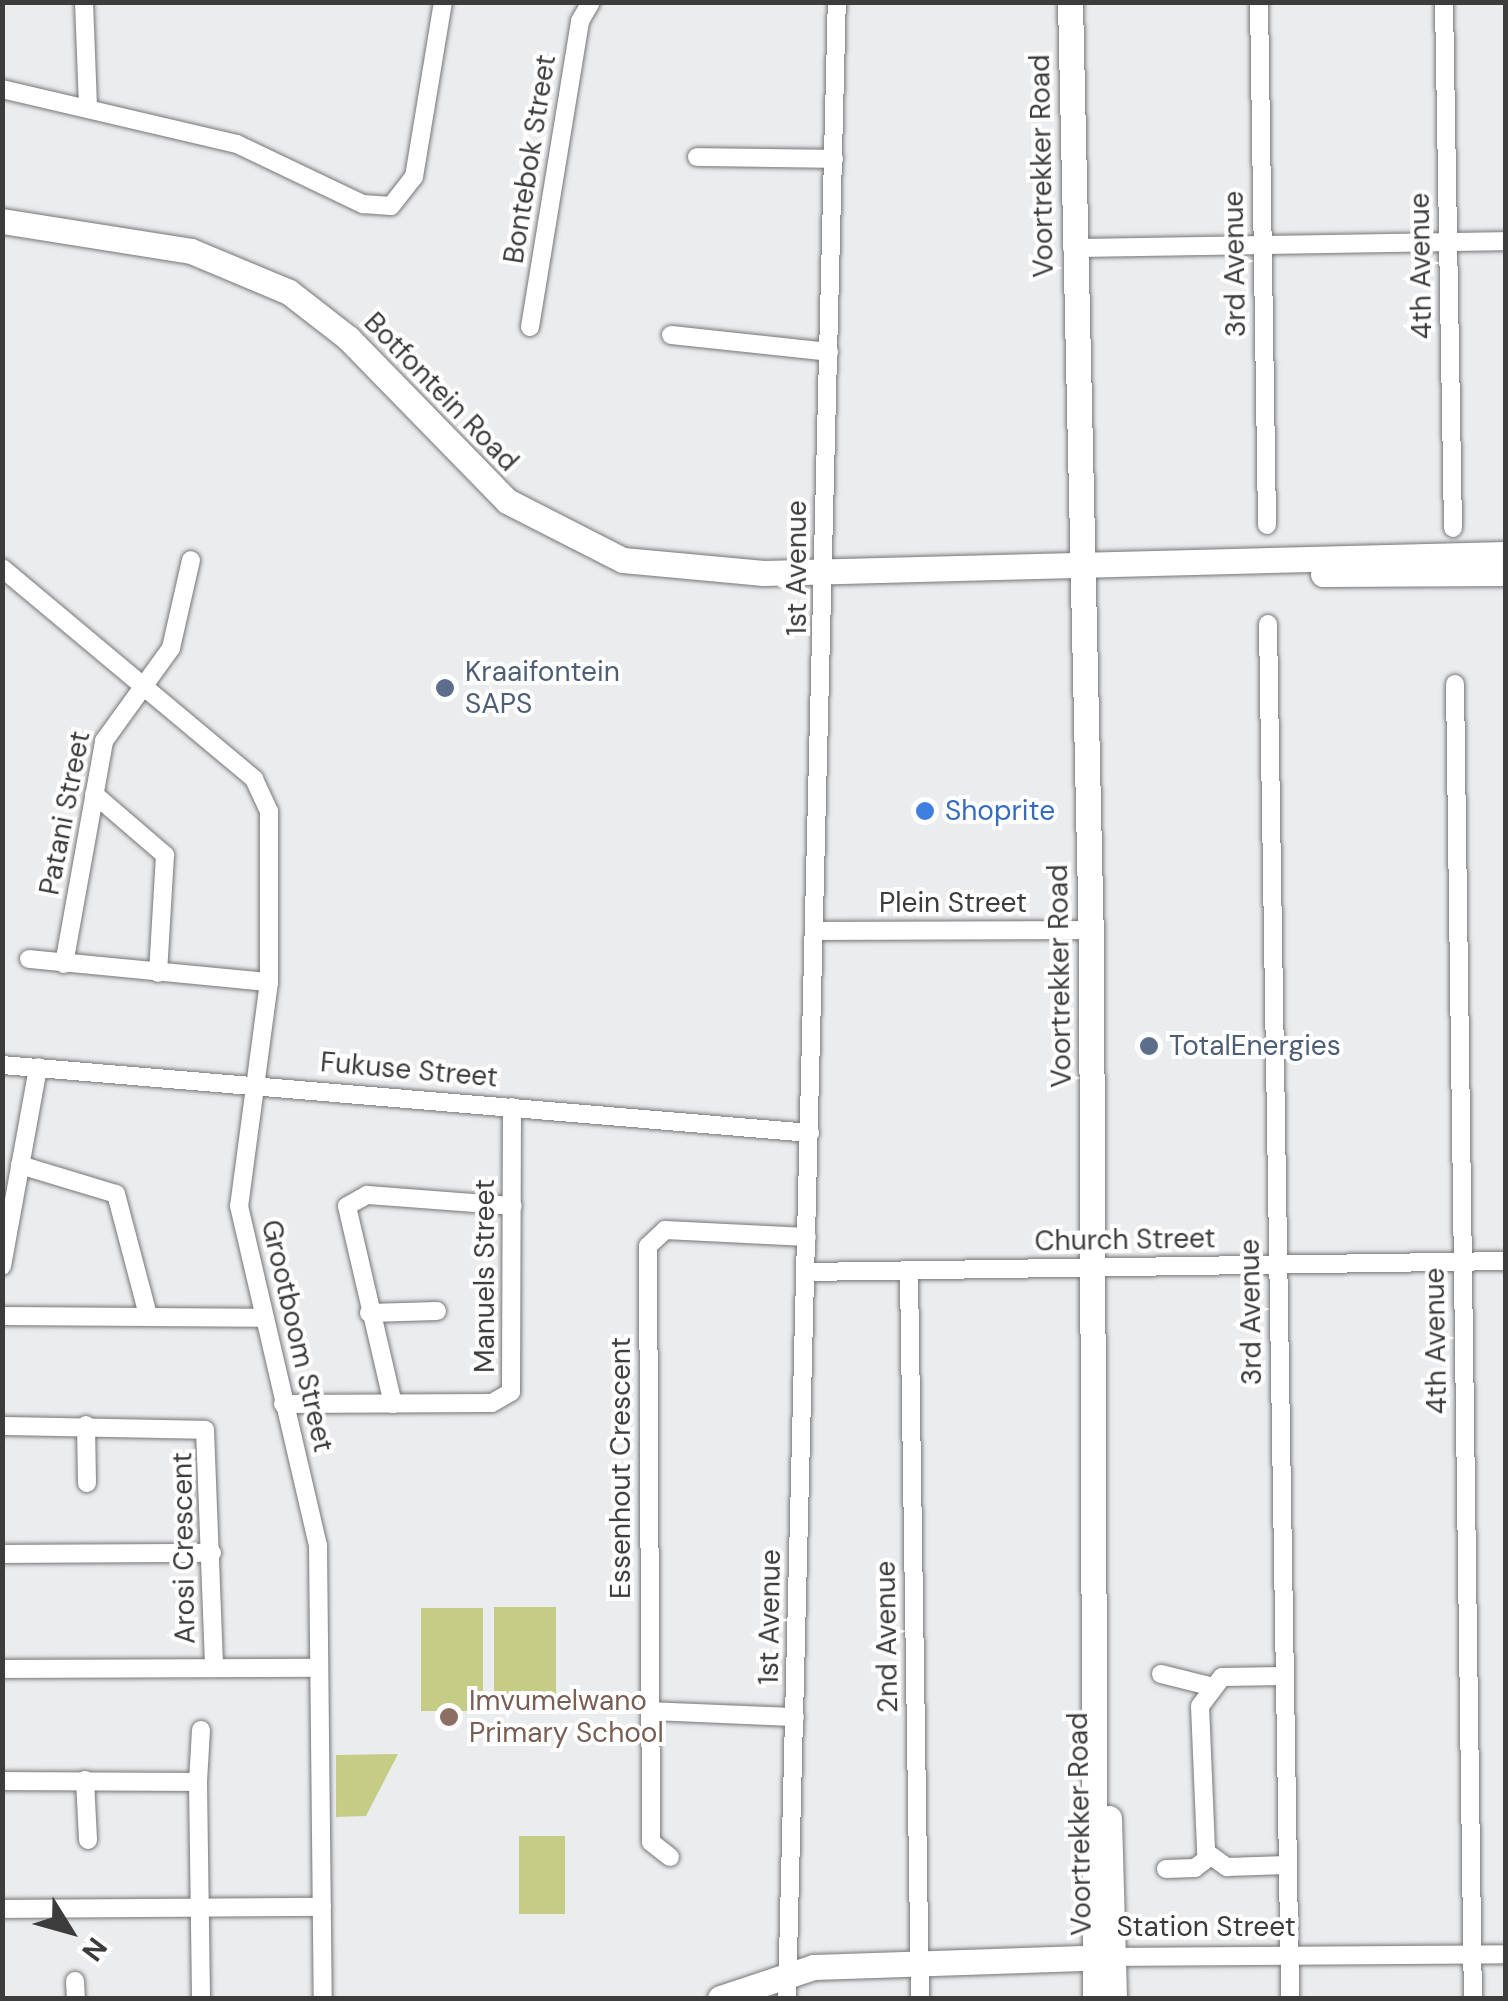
<!DOCTYPE html>
<style>
body{margin:0}
#map{position:relative;width:1508px;height:2001px;overflow:hidden;background:#ebecee;font-family:"DM Sans",sans-serif}
div>[style]{position:absolute}
.green>*{inset:0;background:#c5cc85;transform-origin:0 0}
.roads{filter:drop-shadow(0 0 2px #757677) drop-shadow(0 0 2px #757677)}
.street>*{height:18px;margin:-9px;padding:0 9px;transform-origin:9px;border-radius:9px;background:#fff}
.secondary>*{height:25px;margin:-12.5px;padding:0 12.5px;transform-origin:12.5px;border-radius:12.5px;background:#fff}
.dots>*{width:28px;height:28px;translate:-50% -50%;box-sizing:border-box;border:5px solid #fff;border-radius:50%}
span{translate:-50% -50%;white-space:nowrap;text-align:center;line-height:1.15;-webkit-text-stroke:8px #fff;paint-order:stroke}
.street-label{font-size:28px;color:#3c3c3d}
.service-label{font-size:28px;color:#4e5e75}
.left{translate:0 -50%;text-align:left}
.shop-label{font-size:28px;color:#366cbe}
.education-label{font-size:28px;color:#785e54}
.frame{position:absolute;inset:0;border:5px solid #3c3c3d;pointer-events:none}
.north{position:absolute;left:20px;top:1881px;width:100px;height:100px;-webkit-text-stroke:8px #fff;paint-order:stroke;rotate:127deg;font-size:28px;font-weight:700;line-height:40px;text-align:center;color:#3c3c3d}
.north::after{content:'';display:block;margin:auto;width:35px;height:45px;background:#3c3c3d;clip-path:polygon(50% 0,100% 100%,50% 72%,0 100%)}
</style>
<div id="map">
<div class="green">
<i style="left:556px;top:1607px;width:103px;height:62px;rotate:90deg"></i>
<i style="left:421px;top:1608px;width:62px;height:103px"></i>
<i style="clip-path:polygon(398px 1754px,366px 1816px,336px 1817px,336px 1755px)"></i>
<i style="left:565px;top:1836px;width:78px;height:46px;rotate:90deg"></i>
</div>
<div class="roads">
<div class="street">
<i style="left:84px;top:2px;width:105px;rotate:87.8deg"></i>
<i style="left:1259px;top:2px;width:523px;rotate:89.12deg"></i>
<i style="left:1444px;top:2px;width:526px;rotate:89.02deg"></i>
<i style="left:2px;top:89px;width:241px;rotate:13.2deg"></i>
<i style="left:237px;top:144px;width:140px;rotate:25.5deg"></i>
<i style="left:363px;top:204px;width:28px;rotate:4deg"></i>
<i style="left:391px;top:206px;width:37px;rotate:-52deg"></i>
<i style="left:414px;top:177px;width:177px;rotate:-80.6deg"></i>
<i style="left:697px;top:157px;width:137px;rotate:0.8deg"></i>
<i style="left:1072px;top:248px;width:434px;rotate:-0.9deg"></i>
<i style="left:530px;top:327px;width:310px;rotate:-80.7deg"></i>
<i style="left:580px;top:21px;width:22px;rotate:-60deg"></i>
<i style="left:671px;top:335px;width:159px;rotate:6.1deg"></i>
<i style="left:2px;top:568px;width:329px;rotate:39.9deg"></i>
<i style="left:254px;top:779px;width:35px;rotate:65deg"></i>
<i style="left:269px;top:811px;width:171px;rotate:90deg"></i>
<i style="left:269px;top:982px;width:226px;rotate:97.6deg"></i>
<i style="left:239px;top:1206px;width:349px;rotate:76.9deg"></i>
<i style="left:318px;top:1546px;width:452px;rotate:89.4deg"></i>
<i style="left:1268px;top:624px;width:1374px;rotate:89.08deg"></i>
<i style="left:1455px;top:684px;width:1314px;rotate:89.22deg"></i>
<i style="left:94px;top:794px;width:94px;rotate:40.7deg"></i>
<i style="left:165px;top:855px;width:118px;rotate:93.4deg"></i>
<i style="left:816px;top:931px;width:275px;rotate:-0.2deg"></i>
<i style="left:29px;top:959px;width:241px;rotate:5.5deg"></i>
<i style="left:64px;top:964px;width:227px;rotate:-79.8deg"></i>
<i style="left:104px;top:741px;width:115px;rotate:-54.2deg"></i>
<i style="left:171px;top:648px;width:90px;rotate:-77.2deg"></i>
<i style="left:2px;top:1065px;width:811px;rotate:4.81deg"></i>
<i style="left:20px;top:1165px;width:100px;rotate:16.8deg"></i>
<i style="left:116px;top:1194px;width:125px;rotate:75.2deg"></i>
<i style="left:2px;top:1266px;width:202px;rotate:-79.7deg"></i>
<i style="left:806px;top:1272px;width:700px;rotate:-0.9deg"></i>
<i style="left:909px;top:1275px;width:723px;rotate:89.13deg"></i>
<i style="left:369px;top:1313px;width:68px;rotate:-1.7deg"></i>
<i style="left:2px;top:1316px;width:257px;rotate:0.4deg"></i>
<i style="left:283px;top:1404px;width:209px;rotate:-0.3deg"></i>
<i style="left:492px;top:1403px;width:22px;rotate:-30deg"></i>
<i style="left:511px;top:1392px;width:285px;rotate:-89.8deg"></i>
<i style="left:393px;top:1404px;width:203px;rotate:-103.1deg"></i>
<i style="left:347px;top:1206px;width:23px;rotate:-29deg"></i>
<i style="left:367px;top:1195px;width:146px;rotate:4.3deg"></i>
<i style="left:86px;top:1425px;width:58px;rotate:89deg"></i>
<i style="left:2px;top:1426px;width:203px;rotate:1.1deg"></i>
<i style="left:205px;top:1430px;width:238px;rotate:87.8deg"></i>
<i style="left:2px;top:1554px;width:210px;rotate:-0.3deg"></i>
<i style="left:2px;top:1669px;width:317px;rotate:-0.2deg"></i>
<i style="left:1161px;top:1674px;width:49px;rotate:14deg"></i>
<i style="left:1284px;top:1676px;width:62px;rotate:179.1deg"></i>
<i style="left:1222px;top:1677px;width:36px;rotate:127deg"></i>
<i style="left:1200px;top:1706px;width:146px;rotate:87.6deg"></i>
<i style="left:1206px;top:1852px;width:26px;rotate:36deg"></i>
<i style="left:1227px;top:1867px;width:60px;rotate:-1.9deg"></i>
<i style="left:650px;top:1711px;width:145px;rotate:2.4deg"></i>
<i style="left:85px;top:1780px;width:60px;rotate:87.1deg"></i>
<i style="left:2px;top:1781px;width:196px;rotate:0.3deg"></i>
<i style="left:198px;top:1782px;width:216px;rotate:89.2deg"></i>
<i style="left:198px;top:1782px;width:52px;rotate:-86.7deg"></i>
<i style="left:670px;top:1857px;width:24px;rotate:-142deg"></i>
<i style="left:651px;top:1842px;width:596px;rotate:-90.29deg"></i>
<i style="left:648px;top:1246px;width:23px;rotate:-43deg"></i>
<i style="left:665px;top:1230px;width:142px;rotate:2.8deg"></i>
<i style="left:1166px;top:1869px;width:29px;rotate:-2deg"></i>
<i style="left:1195px;top:1868px;width:18px;rotate:-38deg"></i>
<i style="left:2px;top:1909px;width:320px;rotate:-0.4deg"></i>
<i style="left:1113px;top:1957px;width:393px;rotate:-0.4deg"></i>
<i style="left:75px;top:1981px;width:17px;rotate:87deg"></i>
<i style="left:787px;top:1998px;width:1997px;rotate:-88.57deg"></i>
</div>
<div class="secondary">
<i style="left:1070px;top:2px;width:937px;rotate:88.72deg"></i>
<i style="left:1091px;top:939px;width:1059px;rotate:89.78deg"></i>
<i style="left:2px;top:221px;width:191px;rotate:9deg"></i>
<i style="left:191px;top:251px;width:106px;rotate:22.7deg"></i>
<i style="left:289px;top:292px;width:75px;rotate:37.9deg"></i>
<i style="left:348px;top:338px;width:228px;rotate:45.7deg"></i>
<i style="left:507px;top:501px;width:130px;rotate:27deg"></i>
<i style="left:623px;top:560px;width:141px;rotate:5.3deg"></i>
<i style="left:763px;top:573px;width:743px;rotate:-1.46deg"></i>
<i style="left:1323px;top:574px;width:183px;rotate:-0.3deg"></i>
<i style="left:1109px;top:1818px;width:180px;rotate:88.4deg"></i>
<i style="left:720px;top:1998px;width:99px;rotate:-18.3deg"></i>
<i style="left:814px;top:1967px;width:299px;rotate:-1.9deg"></i>
</div>
</div>
<div class="dots">
<i style="left:445px;top:688px;background:#5c6f8a"></i>
<i style="left:925px;top:811px;background:#3f7fe0"></i>
<i style="left:1149px;top:1046px;background:#5c6f8a"></i>
<i style="left:449px;top:1717px;background:#8d6e63"></i>
</div>
<div class="street-label">
<span style="left:530px;top:159px;rotate:-81deg">Bontebok Street</span>
<span style="left:1042px;top:166px;rotate:-91deg">Voortrekker Road</span>
<span style="left:1235px;top:264px;rotate:-91deg">3rd Avenue</span>
<span style="left:1421px;top:266px;rotate:-91deg">4th Avenue</span>
<span style="left:441px;top:392px;rotate:46deg">Botfontein Road</span>
<span style="left:797px;top:568px;rotate:-90deg">1st Avenue</span>
<span style="left:65px;top:813px;rotate:-79deg">Patani Street</span>
<span style="left:953px;top:903px">Plein Street</span>
<span style="left:1060px;top:976px;rotate:-91deg">Voortrekker Road</span>
<span style="left:409px;top:1070px;rotate:5deg">Fukuse Street</span>
<span style="left:1125px;top:1240px;rotate:-1deg">Church Street</span>
<span style="left:485px;top:1276px;rotate:-90deg">Manuels Street</span>
<span style="left:1251px;top:1312px;rotate:-91deg">3rd Avenue</span>
<span style="left:297px;top:1336px;rotate:77deg">Grootboom Street</span>
<span style="left:1436px;top:1341px;rotate:-91deg">4th Avenue</span>
<span style="left:621px;top:1468px;rotate:-90deg">Essenhout Crescent</span>
<span style="left:184px;top:1548px;rotate:-91deg">Arosi Crescent</span>
<span style="left:770px;top:1617px;rotate:-89deg">1st Avenue</span>
<span style="left:887px;top:1637px;rotate:-91deg">2nd Avenue</span>
<span style="left:1080px;top:1824px;rotate:-91deg">Voortrekker Road</span>
<span style="left:1206px;top:1927px">Station Street</span>
</div>
<div class="service-label">
<span class="left" style="left:465px;top:688px">Kraaifontein<br>SAPS</span>
<span class="left" style="left:1169px;top:1046px">TotalEnergies</span>
</div>
<div class="shop-label">
<span class="left" style="left:945px;top:811px">Shoprite</span>
</div>
<div class="education-label">
<span class="left" style="left:469px;top:1717px">Imvumelwano<br>Primary School</span>
</div>
<div class="frame"></div>
<div class="north">N</div>
</div>
